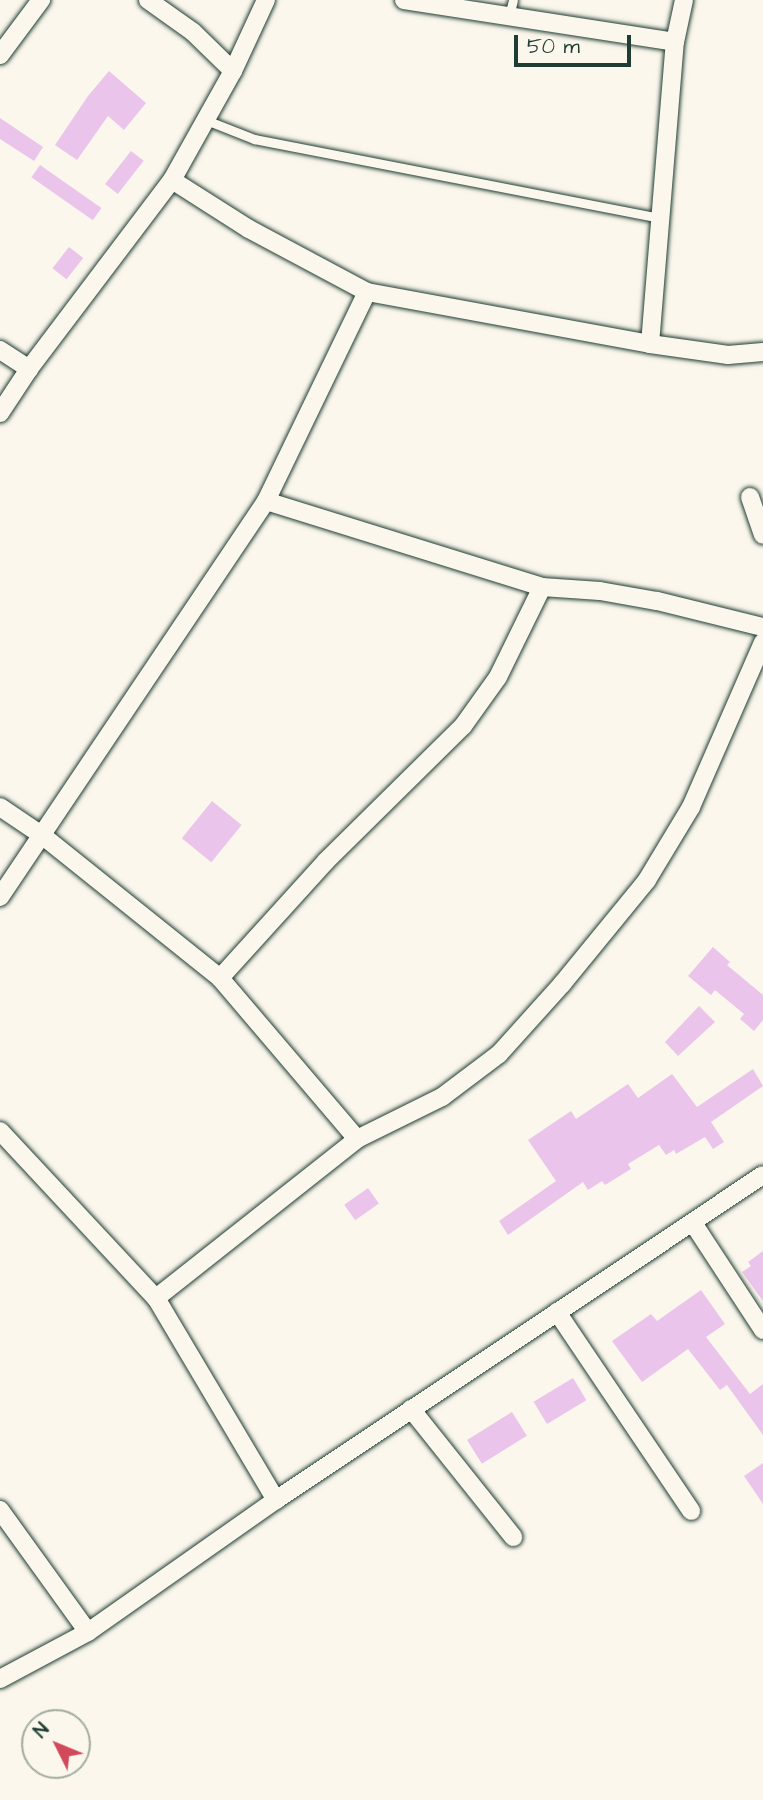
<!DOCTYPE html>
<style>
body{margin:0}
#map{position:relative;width:763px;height:1800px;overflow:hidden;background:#fbf7ec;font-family:"Architects Daughter",sans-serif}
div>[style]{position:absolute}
.building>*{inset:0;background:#ebc4ec;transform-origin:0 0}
.roads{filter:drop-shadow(0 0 2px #1f3d34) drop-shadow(0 0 2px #1f3d34)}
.service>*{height:9px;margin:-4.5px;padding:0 4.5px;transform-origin:4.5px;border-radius:4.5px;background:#fbf7ec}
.minor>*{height:18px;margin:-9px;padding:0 9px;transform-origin:9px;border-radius:9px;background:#fbf7ec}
span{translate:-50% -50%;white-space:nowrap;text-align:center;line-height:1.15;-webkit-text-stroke:6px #fbf7ec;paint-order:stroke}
.north{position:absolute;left:21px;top:1709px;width:70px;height:70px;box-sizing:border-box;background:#fbf7ec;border:2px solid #a3ada2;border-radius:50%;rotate:313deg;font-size:19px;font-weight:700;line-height:28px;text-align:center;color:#1f3d34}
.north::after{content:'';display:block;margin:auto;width:24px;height:32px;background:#d1495b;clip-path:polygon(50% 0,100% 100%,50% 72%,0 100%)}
.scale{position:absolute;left:514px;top:35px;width:117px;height:32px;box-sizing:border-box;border:4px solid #1f3d34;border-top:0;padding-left:9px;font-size:21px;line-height:24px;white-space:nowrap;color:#1f3d34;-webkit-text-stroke:5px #fbf7ec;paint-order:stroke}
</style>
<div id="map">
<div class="building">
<i style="clip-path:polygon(109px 71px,146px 103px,124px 130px,108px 116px,77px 160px,55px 145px,88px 96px)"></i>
<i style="clip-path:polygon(0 118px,43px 147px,34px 161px,0 139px)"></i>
<i style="left:131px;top:151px;width:16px;height:42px;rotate:38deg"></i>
<i style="left:40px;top:165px;width:75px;height:15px;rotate:35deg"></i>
<i style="left:69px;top:247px;width:18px;height:27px;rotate:38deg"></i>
<i style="left:212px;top:801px;width:38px;height:48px;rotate:39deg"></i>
<i style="clip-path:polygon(713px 947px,730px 962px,727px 965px,763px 995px,763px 1020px,754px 1031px,740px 1019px,744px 1014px,715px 990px,711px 995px,688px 976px)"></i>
<i style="clip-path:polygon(699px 1006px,715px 1022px,678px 1056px,665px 1042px)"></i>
<i style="clip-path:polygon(753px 1069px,763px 1086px,711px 1122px,724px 1142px,713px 1149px,705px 1137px,676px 1154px,674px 1150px,666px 1155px,659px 1145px,628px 1164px,631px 1169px,605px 1185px,602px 1181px,588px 1190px,583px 1182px,508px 1235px,499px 1221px,556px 1181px,528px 1140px,571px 1111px,576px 1119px,628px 1084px,638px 1098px,672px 1074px,697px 1107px)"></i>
<i style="left:368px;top:1188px;width:19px;height:29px;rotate:55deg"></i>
<i style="clip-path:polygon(763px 1251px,763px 1301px,742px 1272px,751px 1266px,748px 1262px)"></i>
<i style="clip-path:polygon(701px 1290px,725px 1324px,706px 1337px,750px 1394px,763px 1384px,763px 1435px,727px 1385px,720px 1390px,688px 1349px,642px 1382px,612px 1341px,651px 1314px,657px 1321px)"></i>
<i style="left:573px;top:1378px;width:26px;height:46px;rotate:59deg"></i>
<i style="left:512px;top:1412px;width:28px;height:53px;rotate:58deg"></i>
<i style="clip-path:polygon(763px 1463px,763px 1504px,744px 1476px)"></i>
</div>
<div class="roads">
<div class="service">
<i style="left:509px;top:16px;width:16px;rotate:-76deg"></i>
<i style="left:206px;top:120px;width:52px;rotate:21.6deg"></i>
<i style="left:254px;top:139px;width:413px;rotate:11deg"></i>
</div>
<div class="minor">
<i style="left:148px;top:0;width:55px;rotate:35.4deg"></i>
<i style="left:193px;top:32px;width:56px;rotate:44.3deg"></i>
<i style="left:404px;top:0;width:274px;rotate:8.8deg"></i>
<i style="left:0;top:55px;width:69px;rotate:-53.3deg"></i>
<i style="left:172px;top:180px;width:91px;rotate:32.5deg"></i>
<i style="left:249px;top:229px;width:134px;rotate:28.1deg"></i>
<i style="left:367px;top:292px;width:288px;rotate:10.4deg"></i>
<i style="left:650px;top:344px;width:79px;rotate:8deg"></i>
<i style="left:728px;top:355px;width:35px;rotate:-5deg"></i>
<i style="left:650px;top:344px;width:303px;rotate:-85.3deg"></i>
<i style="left:675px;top:42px;width:43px;rotate:-77.9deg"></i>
<i style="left:0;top:350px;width:35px;rotate:33deg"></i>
<i style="left:0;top:413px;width:53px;rotate:-56.6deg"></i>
<i style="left:29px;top:369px;width:237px;rotate:-52.9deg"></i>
<i style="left:172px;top:180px;width:125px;rotate:-60.8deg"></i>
<i style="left:233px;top:71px;width:78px;rotate:-65.1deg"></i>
<i style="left:750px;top:497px;width:40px;rotate:71.1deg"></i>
<i style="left:266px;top:501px;width:289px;rotate:17.3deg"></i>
<i style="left:542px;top:587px;width:58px;rotate:3.9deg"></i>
<i style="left:600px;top:591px;width:58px;rotate:10deg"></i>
<i style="left:657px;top:601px;width:109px;rotate:13.8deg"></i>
<i style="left:0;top:807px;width:52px;rotate:34deg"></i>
<i style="left:43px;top:836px;width:227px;rotate:38.7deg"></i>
<i style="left:220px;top:978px;width:211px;rotate:49.6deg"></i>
<i style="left:0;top:897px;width:477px;rotate:-56.1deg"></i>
<i style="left:266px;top:501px;width:232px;rotate:-64.2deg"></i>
<i style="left:220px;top:978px;width:158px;rotate:-47.8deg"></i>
<i style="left:326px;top:861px;width:192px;rotate:-44.6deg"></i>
<i style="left:463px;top:726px;width:60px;rotate:-54.5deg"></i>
<i style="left:498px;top:677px;width:100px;rotate:-63.9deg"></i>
<i style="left:0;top:1131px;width:229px;rotate:47deg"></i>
<i style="left:156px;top:1298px;width:235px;rotate:59.3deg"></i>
<i style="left:693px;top:1223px;width:128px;rotate:56.8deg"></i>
<i style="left:156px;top:1298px;width:256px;rotate:-38.3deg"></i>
<i style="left:357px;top:1139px;width:95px;rotate:-26.3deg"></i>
<i style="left:442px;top:1097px;width:71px;rotate:-37deg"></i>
<i style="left:499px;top:1054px;width:94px;rotate:-48deg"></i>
<i style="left:562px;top:984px;width:134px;rotate:-50.7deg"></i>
<i style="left:647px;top:880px;width:85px;rotate:-58.9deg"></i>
<i style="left:691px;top:807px;width:180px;rotate:-66.4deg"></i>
<i style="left:557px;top:1312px;width:240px;rotate:56deg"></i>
<i style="left:411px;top:1409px;width:164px;rotate:51.4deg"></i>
<i style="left:0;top:1510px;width:150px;rotate:54.2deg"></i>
<i style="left:0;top:1679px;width:100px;rotate:-28.1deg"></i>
<i style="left:88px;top:1632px;width:230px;rotate:-35.1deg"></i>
<i style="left:276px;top:1500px;width:585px;rotate:-33.72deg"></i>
</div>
</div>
<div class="north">N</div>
<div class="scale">50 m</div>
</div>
